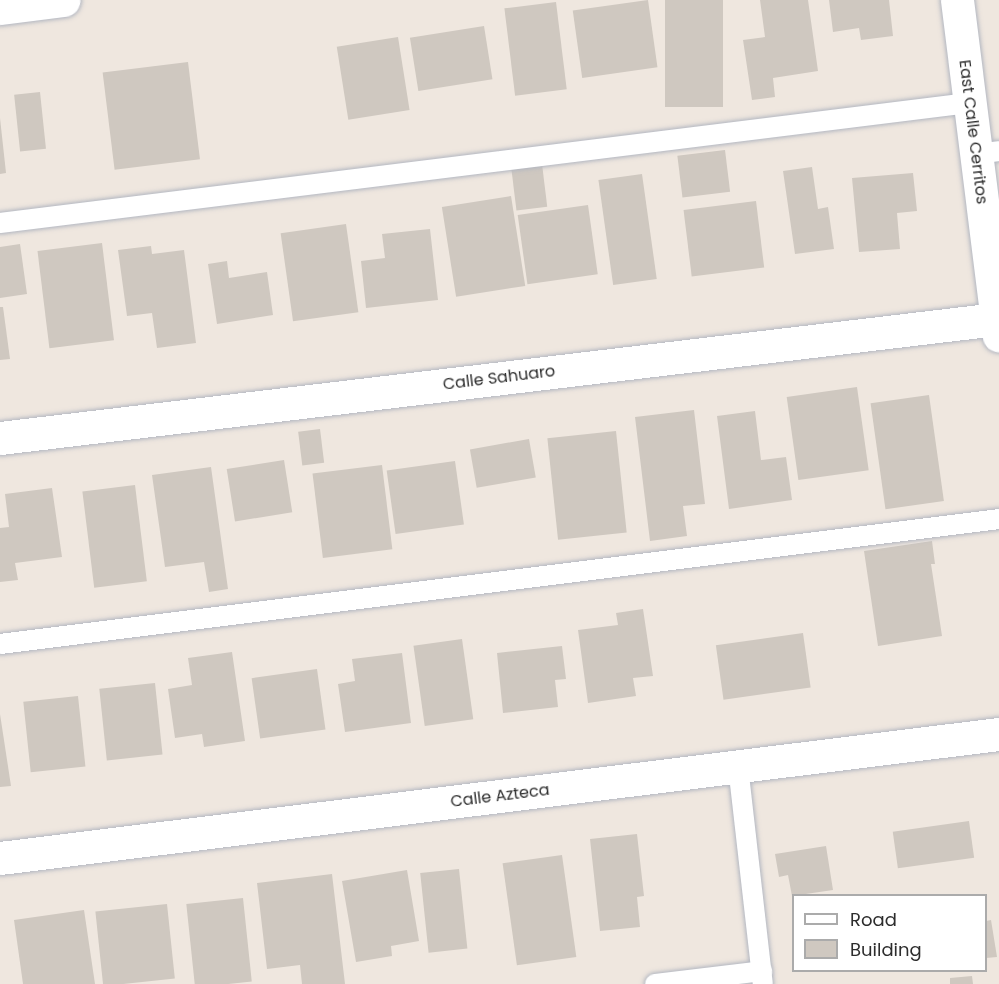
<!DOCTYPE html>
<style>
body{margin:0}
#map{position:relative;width:999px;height:984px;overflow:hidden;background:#efe7df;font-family:Poppins,sans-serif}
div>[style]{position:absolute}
.building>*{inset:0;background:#cfc8c0;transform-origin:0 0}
.roads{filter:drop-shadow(0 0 2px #b3b7c1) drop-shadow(0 0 2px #b3b7c1)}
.lane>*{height:20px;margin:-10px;padding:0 10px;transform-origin:10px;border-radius:10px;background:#fff}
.street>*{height:33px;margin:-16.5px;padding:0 16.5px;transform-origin:16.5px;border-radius:16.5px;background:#fff}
span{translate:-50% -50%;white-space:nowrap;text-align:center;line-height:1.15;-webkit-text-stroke:4.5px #fff;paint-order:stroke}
.street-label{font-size:16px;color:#2d2d2d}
.legend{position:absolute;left:792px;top:894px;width:195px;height:78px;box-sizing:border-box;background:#fff;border:2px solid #ababab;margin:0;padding:8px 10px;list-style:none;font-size:18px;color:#2d2d2d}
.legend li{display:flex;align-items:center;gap:12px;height:30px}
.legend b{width:30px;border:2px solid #ababab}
</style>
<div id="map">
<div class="building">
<i style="left:648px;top:0;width:68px;height:76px;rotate:82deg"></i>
<i style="left:665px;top:0;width:58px;height:107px"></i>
<i style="clip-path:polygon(760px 0,808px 0,818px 71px,773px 78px,775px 97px,752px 100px,743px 40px,765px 37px)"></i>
<i style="clip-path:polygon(829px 0,889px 0,893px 36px,861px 40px,859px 28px,833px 32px)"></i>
<i style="left:556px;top:2px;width:88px;height:52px;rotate:83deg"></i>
<i style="left:484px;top:26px;width:54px;height:75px;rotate:81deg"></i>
<i style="left:398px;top:37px;width:74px;height:62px;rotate:81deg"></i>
<i style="left:188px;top:62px;width:98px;height:86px;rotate:83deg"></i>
<i style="left:40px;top:92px;width:57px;height:26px;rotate:84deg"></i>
<i style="clip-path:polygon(0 118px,6px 173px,0 174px)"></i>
<i style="left:725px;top:150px;width:42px;height:48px;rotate:83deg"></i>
<i style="left:542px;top:164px;width:43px;height:31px;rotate:83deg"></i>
<i style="clip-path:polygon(812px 167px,818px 209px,828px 207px,834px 249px,795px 254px,783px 171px)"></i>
<i style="clip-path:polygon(913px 173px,917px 211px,897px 213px,900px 249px,859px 252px,852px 178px)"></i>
<i style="left:642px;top:174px;width:106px;height:44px;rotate:82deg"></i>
<i style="left:511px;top:196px;width:91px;height:70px;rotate:81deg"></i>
<i style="left:756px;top:201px;width:67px;height:73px;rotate:83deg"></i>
<i style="left:588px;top:205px;width:70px;height:71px;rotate:82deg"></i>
<i style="left:346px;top:224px;width:89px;height:66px;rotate:82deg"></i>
<i style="clip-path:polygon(430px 229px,438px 300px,366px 308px,361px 261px,385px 258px,382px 234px)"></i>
<i style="left:102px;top:243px;width:98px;height:65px;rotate:83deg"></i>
<i style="clip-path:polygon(20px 244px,27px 294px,0 298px,0 247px)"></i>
<i style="clip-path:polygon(151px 246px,152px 254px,184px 250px,196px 343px,157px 348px,152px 313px,127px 316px,118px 250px)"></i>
<i style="clip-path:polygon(227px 261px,229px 278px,267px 272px,273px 315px,217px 324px,208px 264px)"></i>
<i style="clip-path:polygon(0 307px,3px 307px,10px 359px,0 360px)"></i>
<i style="left:857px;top:387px;width:84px;height:71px;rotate:82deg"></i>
<i style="left:929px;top:395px;width:107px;height:59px;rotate:82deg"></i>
<i style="clip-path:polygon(694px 410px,705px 504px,683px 506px,687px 536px,650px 541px,635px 417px)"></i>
<i style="clip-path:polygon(755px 411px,761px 460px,786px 457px,792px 500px,729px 509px,717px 416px)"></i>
<i style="left:320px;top:429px;width:34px;height:22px;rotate:83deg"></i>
<i style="left:616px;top:431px;width:102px;height:69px;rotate:84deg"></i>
<i style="left:529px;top:439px;width:39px;height:60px;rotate:80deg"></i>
<i style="left:284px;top:460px;width:53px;height:58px;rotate:81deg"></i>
<i style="left:455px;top:461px;width:64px;height:69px;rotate:82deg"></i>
<i style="left:382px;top:465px;width:85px;height:70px;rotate:83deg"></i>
<i style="clip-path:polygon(211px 467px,228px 589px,209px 592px,204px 562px,165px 567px,152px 475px)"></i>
<i style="left:135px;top:485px;width:97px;height:53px;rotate:83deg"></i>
<i style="clip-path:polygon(52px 488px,62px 557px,15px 563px,18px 580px,0 582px,0 528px,9px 527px,5px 494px)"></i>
<i style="clip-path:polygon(932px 541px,935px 564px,931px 564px,942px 636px,878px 646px,864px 551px)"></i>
<i style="clip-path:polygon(643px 609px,653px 676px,633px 678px,636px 696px,588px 703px,578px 630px,618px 625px,616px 613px)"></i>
<i style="left:803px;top:633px;width:55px;height:88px;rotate:82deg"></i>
<i style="left:462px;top:639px;width:81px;height:49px;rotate:82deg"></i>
<i style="clip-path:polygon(562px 646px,566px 679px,555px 680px,558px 707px,503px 713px,497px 653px)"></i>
<i style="clip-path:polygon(232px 652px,245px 741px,204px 747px,202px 734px,175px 738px,168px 689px,192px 685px,188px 658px)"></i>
<i style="clip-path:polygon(402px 653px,411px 723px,345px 732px,338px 684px,355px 681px,352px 659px)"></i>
<i style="left:317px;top:669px;width:61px;height:66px;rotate:82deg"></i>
<i style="left:155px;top:683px;width:72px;height:56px;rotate:84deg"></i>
<i style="left:78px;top:696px;width:71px;height:55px;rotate:84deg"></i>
<i style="clip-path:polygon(0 714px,11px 786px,0 787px)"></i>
<i style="left:969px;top:821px;width:37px;height:77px;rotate:82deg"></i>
<i style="clip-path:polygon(637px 834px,644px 896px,637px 897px,640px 927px,600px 931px,590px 839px)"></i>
<i style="clip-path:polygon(826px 846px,833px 890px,792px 896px,788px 875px,779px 877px,775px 854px)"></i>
<i style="left:562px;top:855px;width:103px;height:60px;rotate:82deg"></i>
<i style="left:459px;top:869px;width:80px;height:39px;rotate:84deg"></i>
<i style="clip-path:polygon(407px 870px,419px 941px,391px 946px,392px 956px,356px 962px,342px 881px)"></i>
<i style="clip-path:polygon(332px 874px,345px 984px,302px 984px,300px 965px,267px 969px,257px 883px)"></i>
<i style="left:243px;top:898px;width:84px;height:57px;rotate:84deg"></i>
<i style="left:167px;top:904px;width:75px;height:72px;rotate:84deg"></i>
<i style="clip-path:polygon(84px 910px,95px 984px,23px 984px,14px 920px)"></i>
<i style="clip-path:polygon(991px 920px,997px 957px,986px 958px,986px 921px)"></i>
<i style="clip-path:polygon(972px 976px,973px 984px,950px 984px,950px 978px)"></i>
</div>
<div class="roads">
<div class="lane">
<i style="left:976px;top:154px;width:23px;rotate:-7deg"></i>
<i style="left:0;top:223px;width:976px;rotate:-7.06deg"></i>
<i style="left:0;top:644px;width:1007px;rotate:-7.13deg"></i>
<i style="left:738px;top:766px;width:219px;rotate:83.5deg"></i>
<i style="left:655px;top:984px;width:108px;rotate:-6.9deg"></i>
</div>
<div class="street">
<i style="left:957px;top:0;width:338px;rotate:82.9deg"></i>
<i style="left:0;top:8px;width:64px;rotate:-7.2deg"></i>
<i style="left:0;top:438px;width:1004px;rotate:-6.81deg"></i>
<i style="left:0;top:858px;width:1007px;rotate:-7.08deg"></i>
</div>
</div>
<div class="street-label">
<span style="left:973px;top:132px;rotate:83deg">East Calle Cerritos</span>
<span style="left:499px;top:378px;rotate:-7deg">Calle Sahuaro</span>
<span style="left:500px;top:796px;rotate:-7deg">Calle Azteca</span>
</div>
<ul class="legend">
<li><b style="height:8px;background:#fff"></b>Road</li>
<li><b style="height:16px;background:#cfc8c0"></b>Building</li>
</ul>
</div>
